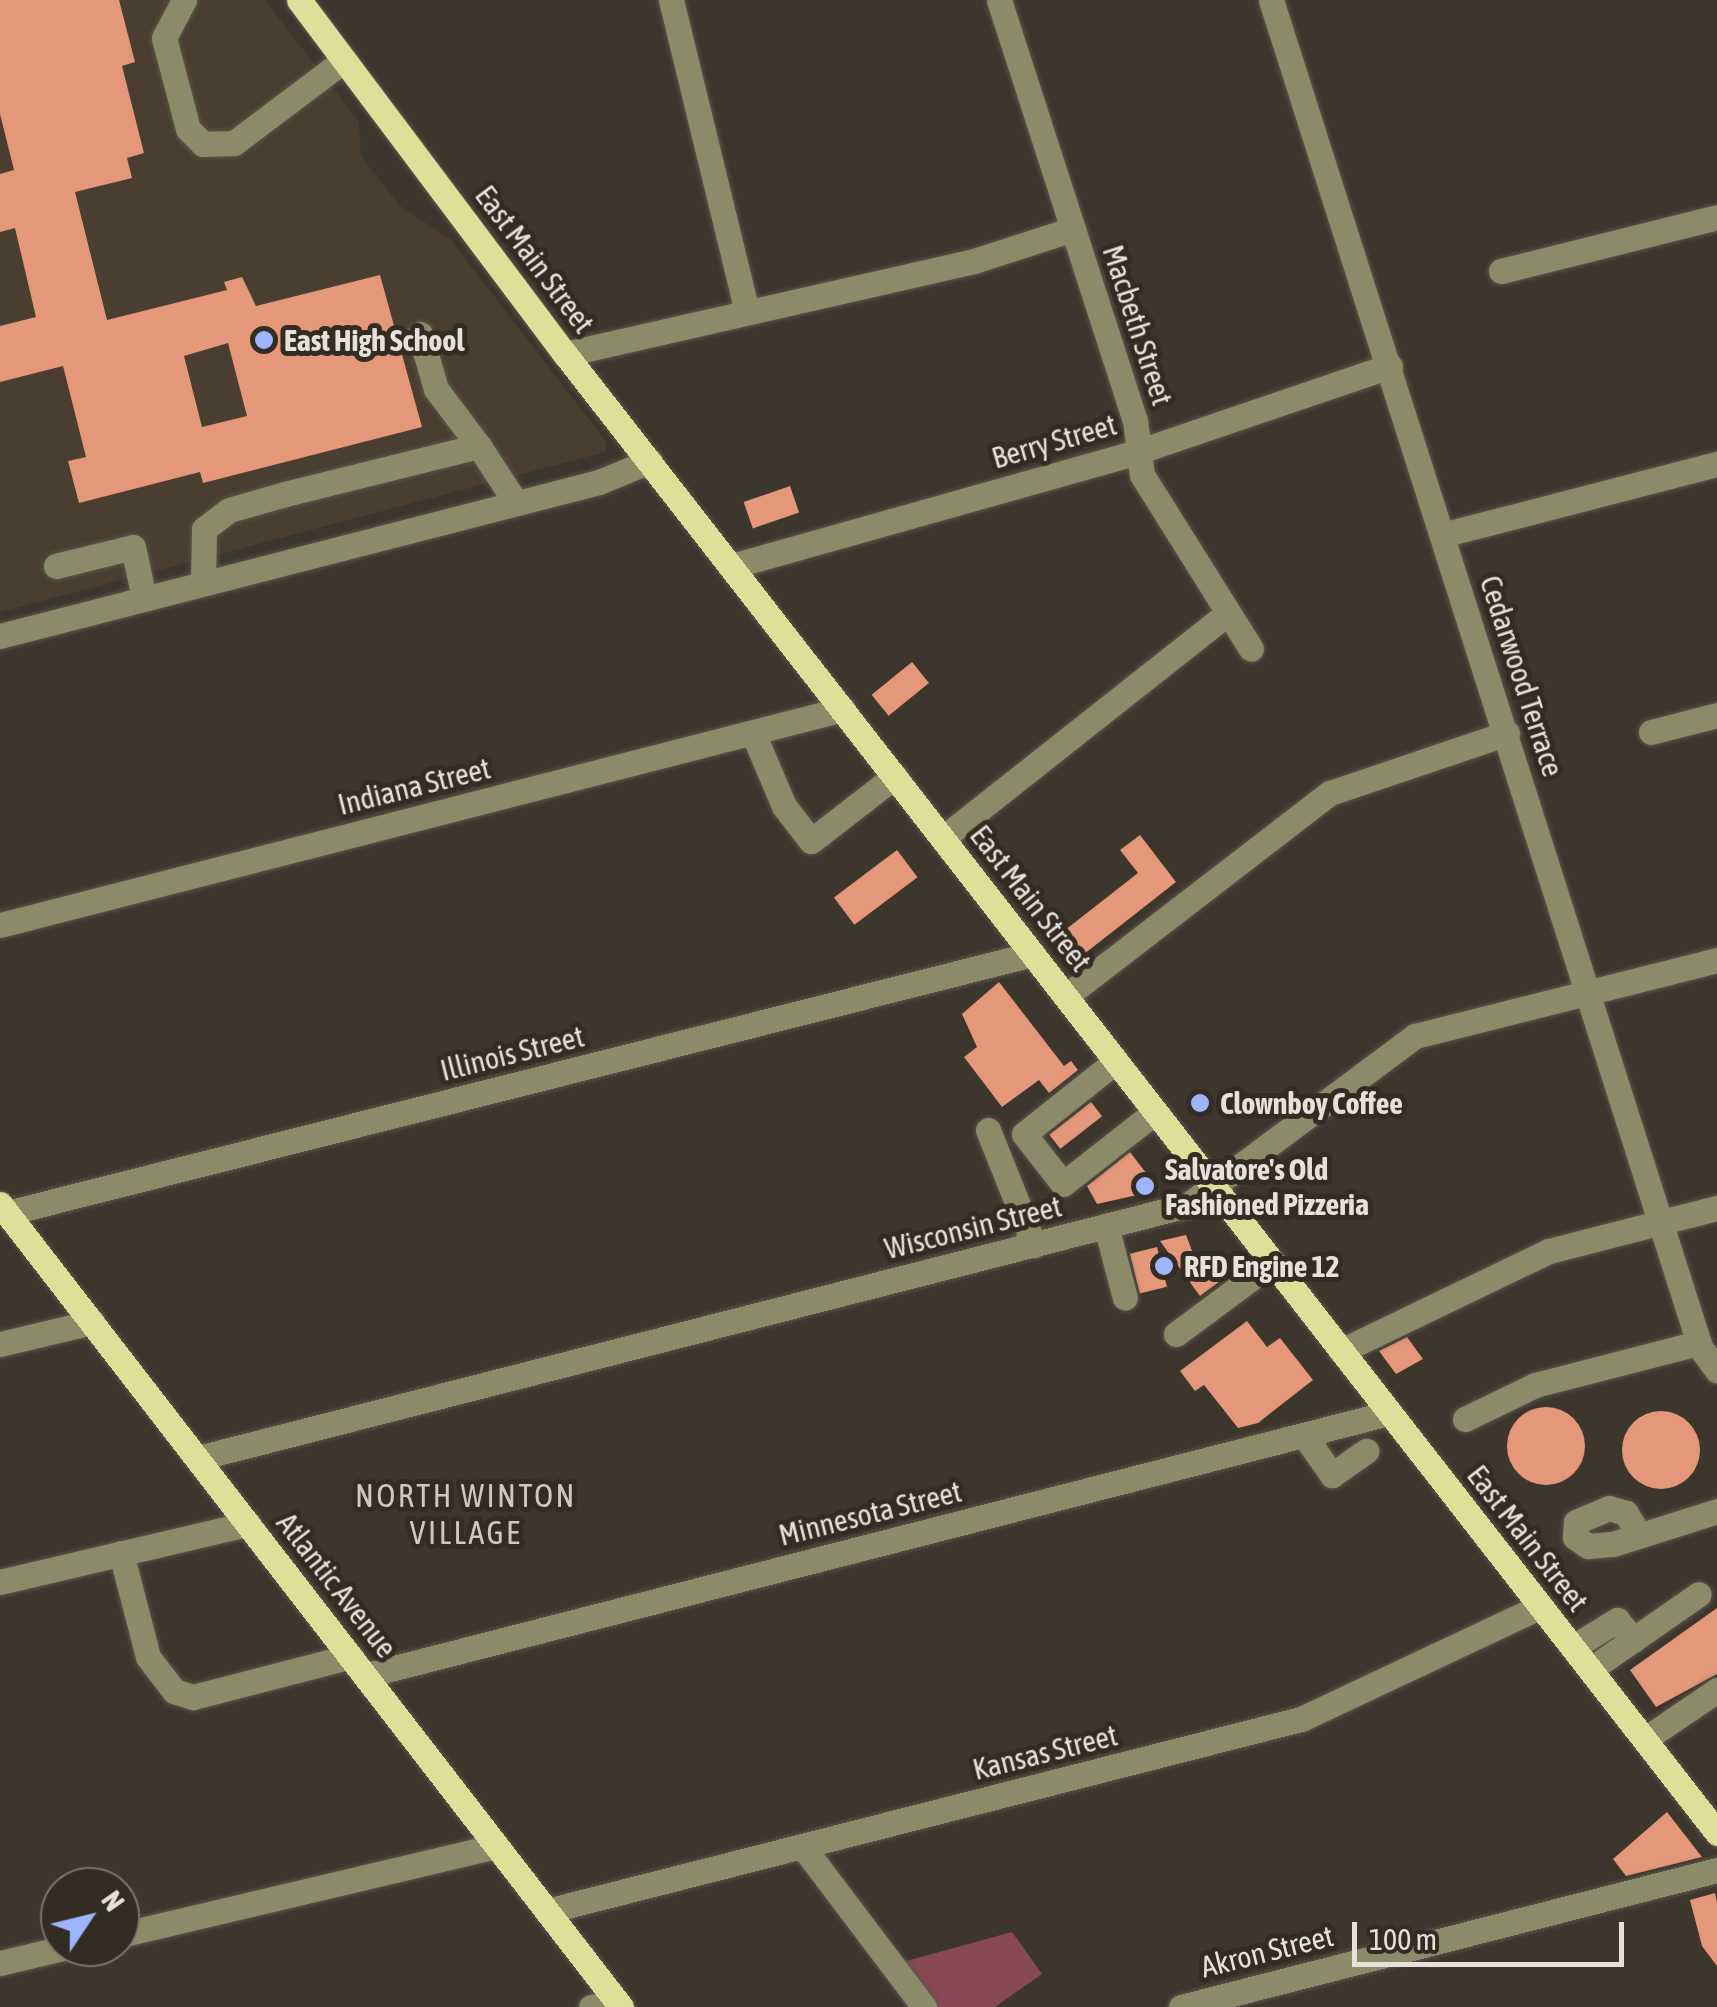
<!DOCTYPE html>
<style>
body{margin:0}
#map{position:relative;width:1717px;height:2007px;overflow:hidden;background:#3d362c;font-family:"Asap Condensed",sans-serif}
div>[style]{position:absolute}
.built>*{inset:0;background:#493e2f}
.green>*{inset:0;background:#884854}
.building>*{inset:0;background:#e59779;transform-origin:0 0}
.round{border-radius:50%}
.roads{filter:drop-shadow(0 0 2px #5b554c) drop-shadow(0 0 2px #5b554c)}
.minor>*{height:25px;margin:-12.5px;padding:0 12.5px;transform-origin:12.5px;border-radius:12.5px;background:#8b8b6a}
.major>*{height:25px;margin:-12.5px;padding:0 12.5px;transform-origin:12.5px;border-radius:12.5px;background:#e0df9a}
.dots>*{width:28px;height:28px;translate:-50% -50%;box-sizing:border-box;border:5px solid #332c22;border-radius:50%}
span{translate:-50% -50%;white-space:nowrap;text-align:center;line-height:1.15;-webkit-text-stroke:10px #332c22;paint-order:stroke}
.street-label{font-size:30px;color:#e6e1db}
.poi-label{font-size:30px;color:#e6e1db;font-weight:700}
.left{translate:0 -50%;text-align:left}
.neighbourhood-label{font-size:32px;color:#d1c8bc;letter-spacing:2.5px}
.north{position:absolute;left:40px;top:1867px;width:100px;height:100px;box-sizing:border-box;background:#332c22;border:2px solid #7b746c;border-radius:50%;rotate:55deg;font-size:28px;font-weight:700;line-height:40px;text-align:center;color:#e6e1db}
.north::after{content:'';display:block;margin:auto;width:35px;height:45px;background:#9eb4fd;clip-path:polygon(50% 0,100% 100%,50% 72%,0 100%)}
.scale{position:absolute;left:1352px;top:1922px;width:272px;height:45px;box-sizing:border-box;border:5px solid #e6e1db;border-top:0;padding-left:12px;font-size:30px;line-height:35px;white-space:nowrap;color:#e6e1db;-webkit-text-stroke:8px #332c22;paint-order:stroke}
</style>
<div id="map">
<div class="built">
<i style="clip-path:polygon(0 0,265px 0,359px 122px,361px 156px,399px 205px,450px 239px,606px 441px,606px 452px,0 612px)"></i>
</div>
<div class="green">
<i style="clip-path:polygon(1012px 1932px,1042px 1974px,995px 2007px,932px 2007px,899px 1963px)"></i>
</div>
<div class="building">
<i style="clip-path:polygon(evenodd,0 0,119px 0,135px 62px,122px 66px,144px 153px,127px 158px,132px 178px,75px 192px,107px 320px,227px 290px,224px 282px,242px 277px,256px 306px,380px 275px,422px 427px,203px 483px,200px 472px,79px 503px,68px 461px,86px 457px,63px 366px,0 382px,0 326px,36px 317px,15px 228px,0 232px,0 174px,14px 170px,0 114px,0 0,228px 343px,247px 416px,202px 427px,184px 356px,228px 343px)"></i>
<i style="left:790px;top:486px;width:28px;height:49px;rotate:71deg"></i>
<i style="left:912px;top:662px;width:27px;height:52px;rotate:51deg"></i>
<i style="clip-path:polygon(1140px 835px,1176px 882px,1079px 958px,1060px 934px,1138px 873px,1120px 850px)"></i>
<i style="left:897px;top:850px;width:34px;height:79px;rotate:53deg"></i>
<i style="clip-path:polygon(999px 982px,1064px 1066px,1071px 1061px,1078px 1070px,1049px 1093px,1039px 1080px,1002px 1107px,964px 1057px,977px 1047px,962px 1014px)"></i>
<i style="left:1091px;top:1102px;width:18px;height:53px;rotate:52deg"></i>
<i style="clip-path:polygon(1130px 1152px,1159px 1190px,1097px 1204px,1087px 1186px)"></i>
<i style="clip-path:polygon(1186px 1235px,1200px 1272px,1215px 1260px,1227px 1276px,1200px 1296px,1160px 1241px)"></i>
<i style="left:1157px;top:1247px;width:41px;height:28px;rotate:76deg"></i>
<i style="clip-path:polygon(1247px 1321px,1267px 1347px,1280px 1338px,1313px 1380px,1258px 1423px,1238px 1428px,1204px 1385px,1195px 1391px,1180px 1371px)"></i>
<i style="clip-path:polygon(1407px 1337px,1423px 1359px,1396px 1374px,1379px 1351px)"></i>
<i class="round" style="left:1507px;top:1407px;width:78px;height:78px"></i>
<i class="round" style="left:1622px;top:1411px;width:78px;height:78px"></i>
<i style="clip-path:polygon(1717px 1608px,1717px 1674px,1656px 1707px,1630px 1670px)"></i>
<i style="clip-path:polygon(1667px 1812px,1702px 1857px,1626px 1876px,1613px 1859px)"></i>
<i style="clip-path:polygon(1715px 1893px,1717px 1902px,1717px 1966px,1702px 1946px,1690px 1900px)"></i>
</div>
<div class="roads">
<div class="minor">
<i style="left:184px;top:0;width:43px;rotate:117.8deg"></i>
<i style="left:164px;top:38px;width:94px;rotate:75.2deg"></i>
<i style="left:188px;top:129px;width:21px;rotate:45deg"></i>
<i style="left:203px;top:144px;width:31px;rotate:-2deg"></i>
<i style="left:234px;top:143px;width:138px;rotate:-37deg"></i>
<i style="left:671px;top:0;width:321px;rotate:76.3deg"></i>
<i style="left:999px;top:0;width:441px;rotate:72.1deg"></i>
<i style="left:1135px;top:420px;width:55px;rotate:82.7deg"></i>
<i style="left:1142px;top:475px;width:205px;rotate:57.9deg"></i>
<i style="left:1271px;top:0;width:1414px;rotate:72.33deg"></i>
<i style="left:1700px;top:1347px;width:29px;rotate:54deg"></i>
<i style="left:1501px;top:271px;width:223px;rotate:-14deg"></i>
<i style="left:420px;top:334px;width:57px;rotate:73.8deg"></i>
<i style="left:436px;top:389px;width:71px;rotate:53deg"></i>
<i style="left:565px;top:354px;width:419px;rotate:-12.8deg"></i>
<i style="left:974px;top:261px;width:104px;rotate:-17.9deg"></i>
<i style="left:1442px;top:535px;width:284px;rotate:-14.5deg"></i>
<i style="left:56px;top:566px;width:79px;rotate:-13.9deg"></i>
<i style="left:133px;top:547px;width:52px;rotate:77.8deg"></i>
<i style="left:732px;top:566px;width:424px;rotate:-15.7deg"></i>
<i style="left:1140px;top:451px;width:264px;rotate:-18.8deg"></i>
<i style="left:203px;top:583px;width:54px;rotate:-88.9deg"></i>
<i style="left:204px;top:529px;width:31px;rotate:-37deg"></i>
<i style="left:229px;top:510px;width:58px;rotate:-15.9deg"></i>
<i style="left:285px;top:494px;width:200px;rotate:-13.9deg"></i>
<i style="left:479px;top:446px;width:68px;rotate:57deg"></i>
<i style="left:0;top:636px;width:618px;rotate:-14.42deg"></i>
<i style="left:599px;top:482px;width:55px;rotate:-22.4deg"></i>
<i style="left:1651px;top:732px;width:68px;rotate:-14.4deg"></i>
<i style="left:753px;top:733px;width:79px;rotate:67deg"></i>
<i style="left:784px;top:806px;width:44px;rotate:52.4deg"></i>
<i style="left:811px;top:841px;width:106px;rotate:-37.7deg"></i>
<i style="left:943px;top:838px;width:363px;rotate:-38.3deg"></i>
<i style="left:0;top:925px;width:870px;rotate:-14.37deg"></i>
<i style="left:1066px;top:996px;width:333px;rotate:-37.6deg"></i>
<i style="left:1330px;top:793px;width:187px;rotate:-18.7deg"></i>
<i style="left:1116px;top:1061px;width:117px;rotate:141.6deg"></i>
<i style="left:1024px;top:1134px;width:63px;rotate:52deg"></i>
<i style="left:1063px;top:1184px;width:117px;rotate:-38deg"></i>
<i style="left:988px;top:1130px;width:124px;rotate:68.2deg"></i>
<i style="left:7px;top:1213px;width:1058px;rotate:-14.17deg"></i>
<i style="left:1106px;top:1226px;width:74px;rotate:75.2deg"></i>
<i style="left:1176px;top:1334px;width:121px;rotate:-36.6deg"></i>
<i style="left:0;top:1344px;width:95px;rotate:-13.4deg"></i>
<i style="left:1341px;top:1351px;width:231px;rotate:-25.7deg"></i>
<i style="left:1549px;top:1251px;width:173px;rotate:-14.4deg"></i>
<i style="left:1465px;top:1419px;width:78px;rotate:-25.9deg"></i>
<i style="left:1535px;top:1385px;width:169px;rotate:-14.4deg"></i>
<i style="left:1304px;top:1435px;width:49px;rotate:55deg"></i>
<i style="left:1332px;top:1475px;width:42px;rotate:-35.2deg"></i>
<i style="left:198px;top:1458px;width:1022px;rotate:-14.34deg"></i>
<i style="left:1188px;top:1205px;width:283px;rotate:-36.7deg"></i>
<i style="left:1415px;top:1036px;width:311px;rotate:-14.1deg"></i>
<i style="left:1639px;top:1535px;width:26px;rotate:-121deg"></i>
<i style="left:1626px;top:1513px;width:18px;rotate:-164deg"></i>
<i style="left:1609px;top:1508px;width:36px;rotate:157deg"></i>
<i style="left:1576px;top:1522px;width:15px;rotate:94deg"></i>
<i style="left:1575px;top:1537px;width:16px;rotate:35deg"></i>
<i style="left:1588px;top:1546px;width:25px;rotate:-5deg"></i>
<i style="left:1613px;top:1544px;width:109px;rotate:-17.6deg"></i>
<i style="left:121px;top:1553px;width:107px;rotate:75.4deg"></i>
<i style="left:148px;top:1657px;width:43px;rotate:52.6deg"></i>
<i style="left:174px;top:1691px;width:20px;rotate:18deg"></i>
<i style="left:193px;top:1697px;width:163px;rotate:-14.5deg"></i>
<i style="left:0;top:1582px;width:255px;rotate:-13.2deg"></i>
<i style="left:1573px;top:1647px;width:52px;rotate:-31.5deg"></i>
<i style="left:1617px;top:1620px;width:26px;rotate:50deg"></i>
<i style="left:1591px;top:1669px;width:131px;rotate:-34.8deg"></i>
<i style="left:367px;top:1675px;width:1055px;rotate:-14.38deg"></i>
<i style="left:1645px;top:1739px;width:87px;rotate:-34.2deg"></i>
<i style="left:803px;top:1847px;width:201px;rotate:52.9deg"></i>
<i style="left:547px;top:1911px;width:778px;rotate:-14.29deg"></i>
<i style="left:1301px;top:1719px;width:265px;rotate:-25.2deg"></i>
<i style="left:120px;top:1935px;width:386px;rotate:-13.3deg"></i>
<i style="left:0;top:1963px;width:69px;rotate:-13.4deg"></i>
<i style="left:591px;top:2007px;width:26px;rotate:-13deg"></i>
<i style="left:1181px;top:2007px;width:553px;rotate:-14.34deg"></i>
</div>
<div class="major">
<i style="left:299px;top:0;width:443px;rotate:53.1deg"></i>
<i style="left:565px;top:354px;width:1875px;rotate:52.08deg"></i>
<i style="left:0;top:1204px;width:1015px;rotate:52.28deg"></i>
</div>
</div>
<div class="dots">
<i style="left:264px;top:340px;background:#9eb4fd"></i>
<i style="left:1200px;top:1103px;background:#9eb4fd"></i>
<i style="left:1145px;top:1186px;background:#9eb4fd"></i>
<i style="left:1164px;top:1266px;background:#9eb4fd"></i>
</div>
<div class="street-label">
<span style="left:535px;top:259px;rotate:53deg">East Main Street</span>
<span style="left:1138px;top:325px;rotate:72deg">Macbeth Street</span>
<span style="left:1054px;top:441px;rotate:-16deg">Berry Street</span>
<span style="left:1522px;top:676px;rotate:72deg">Cedarwood Terrace</span>
<span style="left:414px;top:786px;rotate:-14deg">Indiana Street</span>
<span style="left:1031px;top:898px;rotate:52deg">East Main Street</span>
<span style="left:512px;top:1053px;rotate:-14deg">Illinois Street</span>
<span style="left:973px;top:1227px;rotate:-14deg">Wisconsin Street</span>
<span style="left:870px;top:1513px;rotate:-14deg">Minnesota Street</span>
<span style="left:1528px;top:1538px;rotate:52deg">East Main Street</span>
<span style="left:337px;top:1585px;rotate:52deg">Atlantic Avenue</span>
<span style="left:1045px;top:1752px;rotate:-14deg">Kansas Street</span>
<span style="left:1267px;top:1951px;rotate:-14deg">Akron Street</span>
</div>
<div class="poi-label">
<span class="left" style="left:284px;top:340px">East High School</span>
<span class="left" style="left:1220px;top:1103px">Clownboy Coffee</span>
<span class="left" style="left:1165px;top:1186px">Salvatore's Old<br>Fashioned Pizzeria</span>
<span class="left" style="left:1184px;top:1266px">RFD Engine 12</span>
</div>
<div class="neighbourhood-label">
<span style="left:466px;top:1515px">NORTH WINTON<br>VILLAGE</span>
</div>
<div class="north">N</div>
<div class="scale">100 m</div>
</div>
